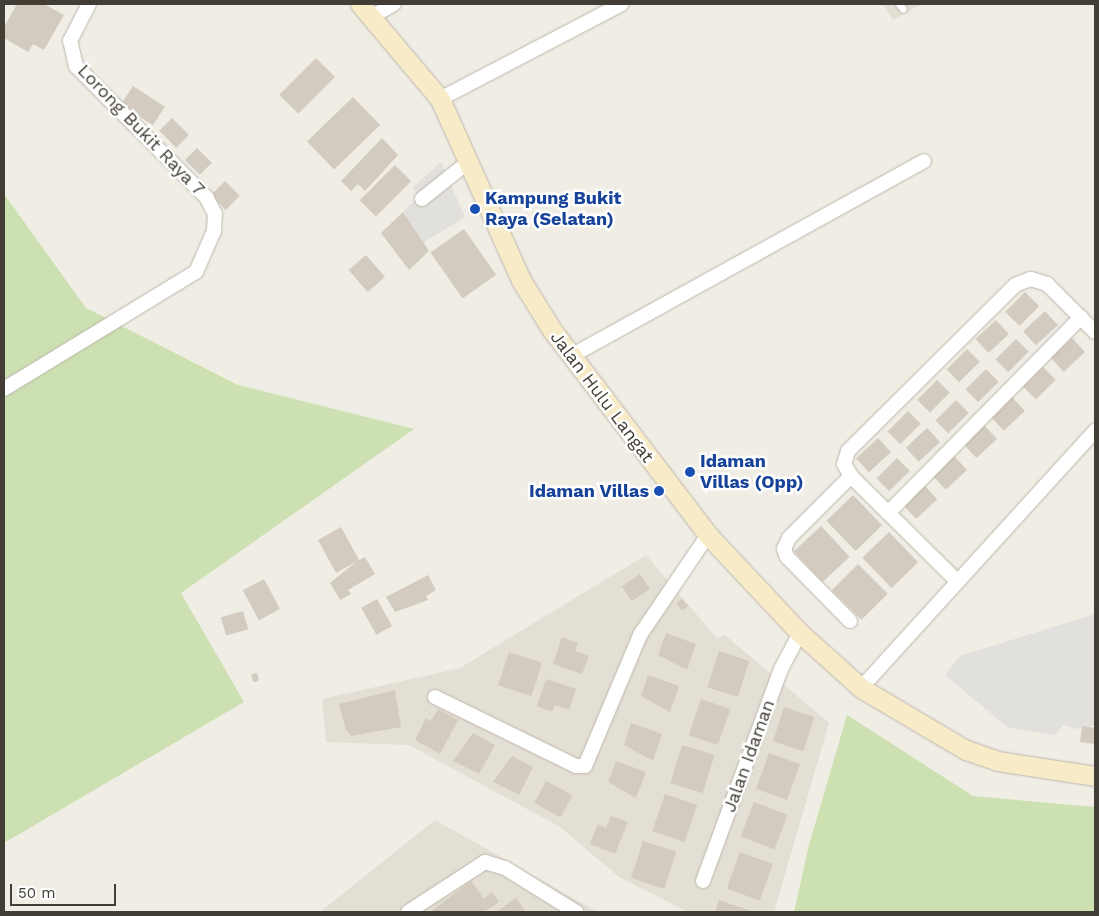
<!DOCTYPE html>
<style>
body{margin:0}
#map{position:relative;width:1099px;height:916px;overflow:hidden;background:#f0ede5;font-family:"Work Sans",sans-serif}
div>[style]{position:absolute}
.residential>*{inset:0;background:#e4dfd4}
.green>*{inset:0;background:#cce0b2}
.parking>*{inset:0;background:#e2e0dd}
.building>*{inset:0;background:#d3cbbf;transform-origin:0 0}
.roads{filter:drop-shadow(0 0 1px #bdb7ac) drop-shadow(0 0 1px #bdb7ac)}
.lane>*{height:7px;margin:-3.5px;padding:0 3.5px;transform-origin:3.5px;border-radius:3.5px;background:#fff}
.street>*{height:14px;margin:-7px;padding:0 7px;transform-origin:7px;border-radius:7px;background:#fff}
.secondary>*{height:19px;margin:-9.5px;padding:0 9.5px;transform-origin:9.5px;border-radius:9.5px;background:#f8ecc8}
.dots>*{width:14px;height:14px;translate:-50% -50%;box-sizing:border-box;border:2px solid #fff;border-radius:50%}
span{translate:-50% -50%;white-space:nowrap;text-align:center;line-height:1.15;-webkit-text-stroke:5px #fff;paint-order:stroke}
.street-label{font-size:18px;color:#423d35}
.transit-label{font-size:18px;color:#164399;font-weight:700}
.left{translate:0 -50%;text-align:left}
.right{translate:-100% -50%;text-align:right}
.frame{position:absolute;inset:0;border:5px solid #423d35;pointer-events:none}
.scale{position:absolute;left:10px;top:884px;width:106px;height:22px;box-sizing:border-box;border:2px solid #423d35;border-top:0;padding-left:6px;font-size:15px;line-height:18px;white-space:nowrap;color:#423d35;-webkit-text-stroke:4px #fff;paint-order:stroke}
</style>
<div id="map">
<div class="residential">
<i style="clip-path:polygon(883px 4px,922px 4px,893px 20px)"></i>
<i style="clip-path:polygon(646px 555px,717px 638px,725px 635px,829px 723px,774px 912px,688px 912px,619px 877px,560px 827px,409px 745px,326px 742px,322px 699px,460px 668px)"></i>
<i style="clip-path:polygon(435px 820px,598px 912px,320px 912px)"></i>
</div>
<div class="green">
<i style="clip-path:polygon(4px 194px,86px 308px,238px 385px,414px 429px,181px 593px,244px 702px,4px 843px)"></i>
<i style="clip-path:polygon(847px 715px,973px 796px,1095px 807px,1095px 912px,794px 912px,809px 845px)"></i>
</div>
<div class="parking">
<i style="clip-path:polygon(441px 162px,465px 217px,423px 243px,403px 212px,418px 197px,413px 187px)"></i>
<i style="clip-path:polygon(1095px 614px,1095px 725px,1077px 729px,1064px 725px,1054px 735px,1007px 727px,945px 675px,960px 656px)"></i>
</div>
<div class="building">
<i style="clip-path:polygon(17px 4px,44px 4px,64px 15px,44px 50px,33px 44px,28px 52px,4px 38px,4px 27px)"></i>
<i style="left:316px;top:58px;width:27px;height:52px;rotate:45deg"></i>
<i style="left:133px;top:86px;width:38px;height:22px;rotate:33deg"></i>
<i style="left:353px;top:97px;width:39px;height:64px;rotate:46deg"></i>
<i style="left:172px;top:118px;width:24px;height:18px;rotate:45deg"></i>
<i style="clip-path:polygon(382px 138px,398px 155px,365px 191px,358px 184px,351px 191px,341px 181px)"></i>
<i style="left:197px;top:148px;width:21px;height:17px;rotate:45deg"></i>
<i style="left:395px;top:165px;width:23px;height:50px;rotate:45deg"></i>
<i style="left:225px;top:181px;width:21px;height:20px;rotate:45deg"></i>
<i style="clip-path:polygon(403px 212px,429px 251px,409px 270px,381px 233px)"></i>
<i style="left:464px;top:229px;width:56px;height:41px;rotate:55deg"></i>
<i style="left:366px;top:255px;width:29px;height:23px;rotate:49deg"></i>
<i style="left:1025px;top:292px;width:20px;height:28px;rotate:45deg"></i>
<i style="left:1045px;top:311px;width:19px;height:30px;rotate:47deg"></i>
<i style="left:996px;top:320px;width:19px;height:28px;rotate:47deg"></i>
<i style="left:1072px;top:338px;width:19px;height:29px;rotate:47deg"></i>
<i style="left:1016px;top:339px;width:18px;height:29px;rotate:45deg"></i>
<i style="left:967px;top:349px;width:18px;height:29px;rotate:45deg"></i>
<i style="left:1043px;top:367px;width:18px;height:28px;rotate:45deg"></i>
<i style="left:986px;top:369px;width:18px;height:29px;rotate:45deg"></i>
<i style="left:937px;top:380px;width:18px;height:28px;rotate:45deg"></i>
<i style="left:1012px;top:397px;width:19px;height:29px;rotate:47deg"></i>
<i style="left:956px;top:400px;width:18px;height:29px;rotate:45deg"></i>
<i style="left:908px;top:411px;width:18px;height:29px;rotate:45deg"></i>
<i style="left:984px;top:425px;width:19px;height:28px;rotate:47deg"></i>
<i style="left:927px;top:428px;width:19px;height:29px;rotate:47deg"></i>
<i style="left:878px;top:438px;width:19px;height:30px;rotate:47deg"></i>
<i style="left:954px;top:456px;width:19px;height:29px;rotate:47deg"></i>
<i style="left:897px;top:458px;width:18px;height:29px;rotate:45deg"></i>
<i style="left:925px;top:486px;width:18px;height:29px;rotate:47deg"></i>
<i style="left:853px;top:495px;width:42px;height:37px;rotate:46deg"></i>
<i style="left:821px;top:526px;width:42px;height:37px;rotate:47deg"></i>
<i style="clip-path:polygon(341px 527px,359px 560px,365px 557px,375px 574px,348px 590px,351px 594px,340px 600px,330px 583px,357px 561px,336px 573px,318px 540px)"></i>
<i style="left:889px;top:532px;width:42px;height:37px;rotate:46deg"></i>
<i style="left:858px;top:564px;width:42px;height:37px;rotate:45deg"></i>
<i style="left:640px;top:574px;width:18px;height:22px;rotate:56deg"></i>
<i style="clip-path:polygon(428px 575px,436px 590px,426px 596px,428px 600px,395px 612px,386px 597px)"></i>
<i style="left:264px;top:579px;width:34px;height:24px;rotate:62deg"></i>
<i style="left:377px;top:599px;width:31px;height:18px;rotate:61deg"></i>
<i style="clip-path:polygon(682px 599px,688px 606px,682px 611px,676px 603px)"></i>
<i style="left:243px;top:611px;width:19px;height:23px;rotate:74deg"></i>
<i style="clip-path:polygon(666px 633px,696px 644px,687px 670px,658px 655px)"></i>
<i style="clip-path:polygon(562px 637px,578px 643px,575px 651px,589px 656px,582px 674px,553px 664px)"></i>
<i style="left:719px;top:651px;width:32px;height:38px;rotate:18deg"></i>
<i style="left:509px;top:652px;width:35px;height:35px;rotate:18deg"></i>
<i style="left:257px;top:673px;width:8px;height:6px;rotate:76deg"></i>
<i style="clip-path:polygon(648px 675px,679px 686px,670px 712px,641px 696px)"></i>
<i style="clip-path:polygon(546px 679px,576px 689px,569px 710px,555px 705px,552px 712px,537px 706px)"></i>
<i style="clip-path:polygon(395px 690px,401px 727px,351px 736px,346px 730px,339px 704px)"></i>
<i style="left:701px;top:699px;width:31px;height:38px;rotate:19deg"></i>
<i style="left:784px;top:707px;width:32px;height:36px;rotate:18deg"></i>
<i style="clip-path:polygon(438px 709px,458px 720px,440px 754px,415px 740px,426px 718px,431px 721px)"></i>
<i style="clip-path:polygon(631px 723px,662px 734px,653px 761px,624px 745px)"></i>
<i style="clip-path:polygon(1082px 726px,1095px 728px,1095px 744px,1080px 742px)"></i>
<i style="clip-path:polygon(473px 733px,495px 745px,479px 774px,453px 761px)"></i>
<i style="left:682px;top:745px;width:34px;height:40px;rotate:17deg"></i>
<i style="left:769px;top:753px;width:33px;height:38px;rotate:20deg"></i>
<i style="clip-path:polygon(512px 756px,533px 767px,519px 795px,493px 782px)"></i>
<i style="clip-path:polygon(616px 761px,646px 772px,636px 798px,608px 782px)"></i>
<i style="left:546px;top:781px;width:30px;height:25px;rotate:28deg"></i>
<i style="left:665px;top:794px;width:34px;height:39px;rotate:19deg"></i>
<i style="left:754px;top:802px;width:36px;height:37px;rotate:21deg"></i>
<i style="clip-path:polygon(611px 816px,628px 822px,615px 854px,590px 844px,598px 824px,606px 828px)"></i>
<i style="left:643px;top:841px;width:35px;height:39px;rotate:18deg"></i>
<i style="left:740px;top:852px;width:35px;height:39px;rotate:20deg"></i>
<i style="clip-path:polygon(471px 881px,484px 899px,492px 892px,499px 902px,484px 912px,430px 912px)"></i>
<i style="clip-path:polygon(516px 898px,526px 912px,496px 912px)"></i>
<i style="clip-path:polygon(719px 900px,754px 912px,715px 912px)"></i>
</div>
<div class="roads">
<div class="lane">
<i style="left:899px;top:4px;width:6px;rotate:51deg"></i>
</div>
<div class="street">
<i style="left:373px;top:16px;width:24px;rotate:-30deg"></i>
<i style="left:440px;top:99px;width:205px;rotate:-27.6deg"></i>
<i style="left:422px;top:199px;width:58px;rotate:-38.7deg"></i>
<i style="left:571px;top:356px;width:403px;rotate:-28.9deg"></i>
<i style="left:4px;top:389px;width:225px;rotate:-31.4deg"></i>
<i style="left:196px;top:272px;width:45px;rotate:-66.3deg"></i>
<i style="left:214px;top:231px;width:17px;rotate:-87deg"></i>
<i style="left:215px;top:214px;width:18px;rotate:-117deg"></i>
<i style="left:207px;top:198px;width:186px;rotate:-134.8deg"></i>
<i style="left:76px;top:66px;width:26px;rotate:-103deg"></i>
<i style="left:70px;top:41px;width:42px;rotate:-62.8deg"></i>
<i style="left:888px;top:513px;width:275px;rotate:-45.4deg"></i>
<i style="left:957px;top:581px;width:149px;rotate:-135.3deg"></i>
<i style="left:851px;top:476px;width:14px;rotate:-120deg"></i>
<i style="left:844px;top:464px;width:14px;rotate:-73deg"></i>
<i style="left:848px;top:451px;width:235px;rotate:-44.8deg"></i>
<i style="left:1015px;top:285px;width:17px;rotate:-21deg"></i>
<i style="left:1031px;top:279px;width:17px;rotate:17deg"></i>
<i style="left:1047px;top:284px;width:68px;rotate:45deg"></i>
<i style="left:850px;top:621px;width:90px;rotate:-134.5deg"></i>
<i style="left:787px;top:557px;width:9px;rotate:-111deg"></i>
<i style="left:784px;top:549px;width:12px;rotate:-66deg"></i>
<i style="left:789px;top:538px;width:88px;rotate:-45deg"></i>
<i style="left:861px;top:688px;width:348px;rotate:-47.7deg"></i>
<i style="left:435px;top:697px;width:157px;rotate:26.1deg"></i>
<i style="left:576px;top:766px;width:9px"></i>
<i style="left:585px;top:766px;width:142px;rotate:-67.2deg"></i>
<i style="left:640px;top:635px;width:121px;rotate:-55.8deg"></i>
<i style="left:703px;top:881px;width:226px;rotate:-69.8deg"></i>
<i style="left:781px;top:669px;width:41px;rotate:-62.2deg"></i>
<i style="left:408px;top:912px;width:92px;rotate:-33deg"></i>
<i style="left:485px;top:862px;width:21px;rotate:17deg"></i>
<i style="left:505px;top:868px;width:84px;rotate:31.8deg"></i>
</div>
<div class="secondary">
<i style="left:360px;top:4px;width:124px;rotate:49.9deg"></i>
<i style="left:440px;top:99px;width:198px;rotate:65.9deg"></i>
<i style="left:521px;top:280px;width:59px;rotate:58.2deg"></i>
<i style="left:552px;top:330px;width:258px;rotate:52.7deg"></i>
<i style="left:708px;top:535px;width:134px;rotate:46.8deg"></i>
<i style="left:800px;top:633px;width:82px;rotate:42deg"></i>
<i style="left:861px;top:688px;width:122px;rotate:30.6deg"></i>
<i style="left:966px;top:750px;width:34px;rotate:19deg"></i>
<i style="left:998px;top:761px;width:98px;rotate:8.8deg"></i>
</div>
</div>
<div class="dots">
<i style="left:475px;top:209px;background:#1a4fb4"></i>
<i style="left:690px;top:472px;background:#1a4fb4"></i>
<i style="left:659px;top:491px;background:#1a4fb4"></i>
</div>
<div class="street-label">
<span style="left:141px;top:130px;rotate:46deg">Lorong Bukit Raya 7</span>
<span style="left:602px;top:397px;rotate:53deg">Jalan Hulu Langat</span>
<span style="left:749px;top:756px;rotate:-70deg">Jalan Idaman</span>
</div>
<div class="transit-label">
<span class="left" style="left:485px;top:209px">Kampung Bukit<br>Raya (Selatan)</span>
<span class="left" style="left:700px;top:472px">Idaman<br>Villas (Opp)</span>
<span class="right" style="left:649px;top:491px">Idaman Villas</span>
</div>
<div class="frame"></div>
<div class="scale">50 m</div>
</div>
